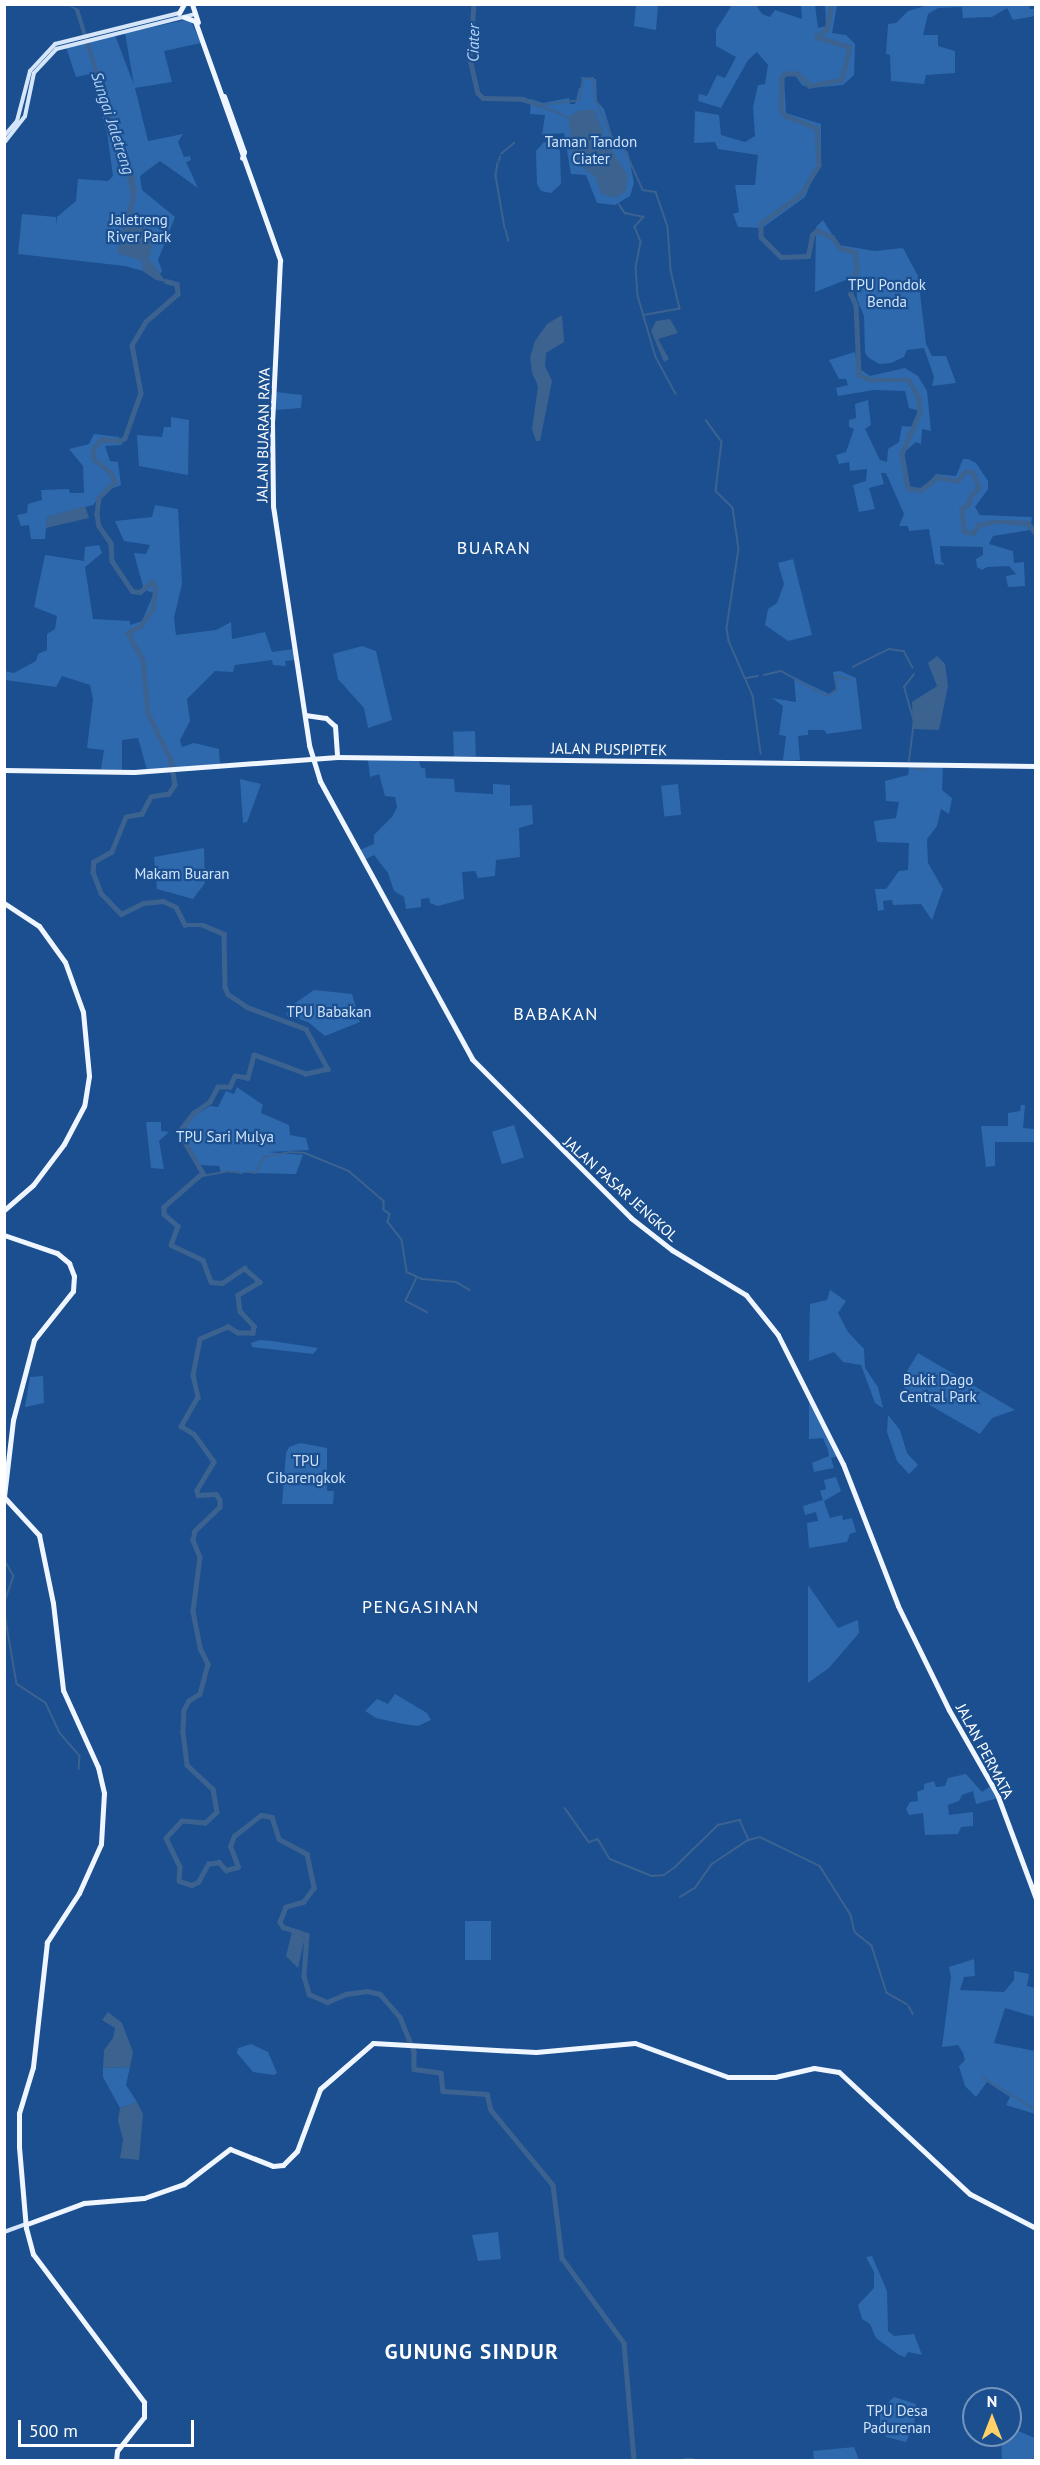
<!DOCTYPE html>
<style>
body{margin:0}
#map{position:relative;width:1040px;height:2465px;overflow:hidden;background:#1b4f8f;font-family:"PT Sans",sans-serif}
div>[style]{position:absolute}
.green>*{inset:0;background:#2e69ad;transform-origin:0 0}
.water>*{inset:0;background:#3c6290}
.stream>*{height:1.5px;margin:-0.75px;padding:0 0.75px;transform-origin:0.75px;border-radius:0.75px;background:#3c6290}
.river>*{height:4.5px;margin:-2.25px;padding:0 2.25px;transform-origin:2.25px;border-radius:2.25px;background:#3c6290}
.secondary>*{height:4px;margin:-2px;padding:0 2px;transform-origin:2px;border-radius:2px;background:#d6e6fa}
.primary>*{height:5px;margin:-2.5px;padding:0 2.5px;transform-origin:2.5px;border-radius:2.5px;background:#f0f6ff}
span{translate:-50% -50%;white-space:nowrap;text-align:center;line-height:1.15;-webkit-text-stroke:4.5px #1b4f8f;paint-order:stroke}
.park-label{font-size:15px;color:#cfe3fa}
.street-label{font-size:15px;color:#fff}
.water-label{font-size:16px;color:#b5d3f5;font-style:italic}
.quarter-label{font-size:18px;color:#fff;letter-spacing:1.5px}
.district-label{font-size:21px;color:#fff;font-weight:700;letter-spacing:1.5px}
.frame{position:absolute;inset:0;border:6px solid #fff;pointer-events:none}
.north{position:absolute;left:962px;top:2387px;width:60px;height:60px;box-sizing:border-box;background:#1b4f8f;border:2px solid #7695bc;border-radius:50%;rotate:0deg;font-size:16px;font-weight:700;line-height:24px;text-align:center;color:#fff}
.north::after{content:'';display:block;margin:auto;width:21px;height:27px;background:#ffd166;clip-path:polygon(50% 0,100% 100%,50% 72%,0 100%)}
.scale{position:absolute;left:18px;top:2420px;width:176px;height:27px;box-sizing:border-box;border:3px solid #fff;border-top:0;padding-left:8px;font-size:18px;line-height:21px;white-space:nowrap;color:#fff;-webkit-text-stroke:4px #1b4f8f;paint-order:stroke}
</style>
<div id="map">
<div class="green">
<i style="clip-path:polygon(932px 4px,1029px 5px,1030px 9px,1035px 9px,1035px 16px,1013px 20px,1007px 8px,992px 17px,963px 18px,962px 7px,938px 8px,928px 14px,923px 35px,938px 35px,938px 46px,955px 51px,955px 73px,926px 75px,924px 84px,891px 81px,890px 55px,886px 54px,888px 24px,896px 23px,908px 11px)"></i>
<i style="clip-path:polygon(636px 5px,658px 5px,656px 30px,634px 26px)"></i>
<i style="clip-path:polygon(732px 5px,756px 5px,762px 14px,770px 17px,775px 10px,802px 19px,801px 5px,815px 5px,818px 28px,826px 26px,825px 5px,837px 5px,832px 33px,846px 35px,855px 44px,854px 75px,843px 85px,810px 88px,802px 85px,794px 74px,784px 77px,786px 113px,821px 124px,821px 159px,805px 197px,762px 228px,738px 227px,733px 214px,739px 212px,735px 185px,755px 185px,758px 155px,718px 149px,715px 142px,694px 143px,695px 111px,719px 115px,721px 135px,745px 142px,755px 136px,753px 107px,758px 85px,765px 84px,768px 65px,757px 52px,748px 60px,721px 108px,698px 101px,699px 94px,707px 96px,717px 75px,725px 78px,736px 57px,716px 46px,716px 30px)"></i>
<i style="clip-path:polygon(190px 19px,201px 43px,164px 51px,172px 82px,135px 88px,148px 141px,183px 134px,178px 142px,184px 157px,190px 156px,191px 160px,186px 162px,198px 188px,160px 161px,140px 176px,142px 190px,175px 217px,158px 260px,162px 271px,156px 280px,143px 271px,125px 266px,18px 254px,22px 214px,56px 217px,56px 227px,57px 217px,76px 201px,78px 179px,108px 181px,113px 176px,107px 132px,90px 74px,76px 77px,66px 47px,115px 35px,134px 85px,125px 33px)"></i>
<i style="clip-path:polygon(581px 77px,596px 79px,597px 101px,604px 109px,613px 139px,628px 152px,634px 183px,630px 196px,615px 205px,597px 203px,586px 175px,571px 174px,564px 133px,542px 135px,545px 115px,530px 114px,531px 99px,543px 103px,569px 98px,570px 104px,575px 104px,579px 88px,583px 87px)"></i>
<i style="clip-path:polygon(544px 142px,556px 144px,560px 151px,561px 184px,551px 193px,541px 191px,537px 184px,536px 151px)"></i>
<i style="clip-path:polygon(823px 220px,839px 245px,875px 251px,903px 248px,918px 276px,926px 344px,932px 356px,946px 356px,956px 383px,932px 386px,934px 377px,924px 348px,907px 350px,904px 357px,891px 363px,879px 364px,869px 358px,865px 353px,864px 316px,857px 299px,856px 276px,815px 292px,816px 227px)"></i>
<i style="clip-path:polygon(855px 352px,857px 367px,870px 376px,905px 368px,918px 376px,927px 391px,931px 431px,922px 429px,921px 444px,916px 442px,902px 454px,907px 484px,916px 491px,923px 489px,936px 474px,956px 476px,963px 459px,968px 459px,976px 463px,988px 481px,988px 489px,975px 507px,980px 515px,1032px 517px,1030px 530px,993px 536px,989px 544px,1013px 551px,1014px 563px,1024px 562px,1025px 586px,1008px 587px,1006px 576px,1016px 574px,1009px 566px,987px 567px,982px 570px,977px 567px,976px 559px,983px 555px,983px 547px,940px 546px,941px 561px,945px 565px,935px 564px,929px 529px,909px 531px,908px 526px,899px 526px,904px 514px,886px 473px,881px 473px,884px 484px,869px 488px,875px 509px,859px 512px,853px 485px,866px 481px,867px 469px,850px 471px,849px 462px,839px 464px,836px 455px,846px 452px,854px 429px,849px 427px,849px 420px,856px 418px,855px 404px,868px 400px,871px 425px,865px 429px,880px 460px,887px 462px,888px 449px,899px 442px,902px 426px,916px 427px,920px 411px,909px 408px,905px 391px,874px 390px,838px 396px,836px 388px,848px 385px,846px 379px,839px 379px,829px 360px)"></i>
<i style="clip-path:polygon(276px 392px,302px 395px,301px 408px,274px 410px)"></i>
<i style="clip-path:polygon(171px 417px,189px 420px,188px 475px,139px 466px,137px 435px,162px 437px,164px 427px,171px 427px)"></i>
<i style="clip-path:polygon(94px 434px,119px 437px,122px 445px,105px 446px,110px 461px,118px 462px,121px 485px,105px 491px,93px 505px,47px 517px,45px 539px,31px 539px,29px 525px,21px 526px,17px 515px,27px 513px,28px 504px,42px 500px,41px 490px,69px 489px,70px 493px,84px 493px,83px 466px,69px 449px,89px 444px)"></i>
<i style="clip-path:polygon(155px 505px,178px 509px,182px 584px,174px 618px,176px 635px,216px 630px,231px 622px,232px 639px,265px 632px,272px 652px,294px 649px,296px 660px,285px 661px,286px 666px,273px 665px,272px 660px,235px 665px,233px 672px,215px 671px,187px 699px,190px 721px,180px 740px,182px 747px,194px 743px,219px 749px,220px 764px,147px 770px,138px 738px,122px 740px,122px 770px,101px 769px,104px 750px,87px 748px,93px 699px,90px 685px,62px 676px,56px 687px,5px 680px,4px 671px,14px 673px,36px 661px,38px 654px,47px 650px,47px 634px,55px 629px,57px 616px,34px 607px,45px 555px,84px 561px,85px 547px,99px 545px,102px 553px,85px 567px,93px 619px,130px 621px,130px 625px,142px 621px,154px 593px,144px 590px,134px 553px,146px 554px,150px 545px,124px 541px,115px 521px,152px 517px)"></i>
<i style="clip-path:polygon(793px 559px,812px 635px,788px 641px,765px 625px,768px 609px,777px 603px,784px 584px,778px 563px)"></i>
<i style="clip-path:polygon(362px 646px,376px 651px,392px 720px,368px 728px,364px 708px,338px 679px,333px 654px)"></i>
<i style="clip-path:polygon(840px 671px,856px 678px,862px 729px,827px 734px,824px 730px,808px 730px,808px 735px,798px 736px,800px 760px,783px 760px,786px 736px,779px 735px,783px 706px,772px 698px,796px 702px,794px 677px,829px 694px,836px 689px,833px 672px)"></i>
<i style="left:475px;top:731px;width:25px;height:22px;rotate:88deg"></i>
<i style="clip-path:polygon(368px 760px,419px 761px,421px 768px,425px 768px,426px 778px,454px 779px,455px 792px,493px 794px,493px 784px,510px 785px,510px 806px,532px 805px,533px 824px,519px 828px,520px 857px,496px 860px,495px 876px,478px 878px,475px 871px,462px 872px,464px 899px,438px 906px,430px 903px,429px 898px,421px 899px,421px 907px,406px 909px,404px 897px,394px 891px,388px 873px,374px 855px,364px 860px,360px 850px,374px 844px,374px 835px,392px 817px,397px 807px,395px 797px,385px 796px,379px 774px,370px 777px)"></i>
<i style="clip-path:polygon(909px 766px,943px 766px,942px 790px,952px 798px,949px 814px,941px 809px,937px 826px,927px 839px,928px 863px,943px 889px,932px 920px,921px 904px,893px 905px,892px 900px,883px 901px,884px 910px,878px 911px,875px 889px,886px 889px,899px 871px,908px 870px,909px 843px,877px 842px,874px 821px,896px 818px,899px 802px,886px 801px,885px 781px,908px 775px)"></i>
<i style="clip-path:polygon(240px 779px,261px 784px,247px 822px,243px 823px)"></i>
<i style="left:678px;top:784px;width:31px;height:17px;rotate:84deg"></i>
<i style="clip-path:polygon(204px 848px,205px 883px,193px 899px,157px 889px,154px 857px)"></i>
<i style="clip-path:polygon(314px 990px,352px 994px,360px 1022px,325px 1036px,308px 1022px,286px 1015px,291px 1006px)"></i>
<i style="clip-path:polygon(237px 1087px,263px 1105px,261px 1113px,289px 1125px,290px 1135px,306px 1138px,309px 1150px,268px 1152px,303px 1155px,296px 1174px,221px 1172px,219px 1166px,199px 1165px,186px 1144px,179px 1140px,190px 1118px,210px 1106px,218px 1107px,226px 1091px,234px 1094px)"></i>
<i style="clip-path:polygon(1021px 1105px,1025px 1105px,1023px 1128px,1035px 1129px,1035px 1142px,995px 1142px,995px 1166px,986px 1167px,981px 1126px,1008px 1126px,1008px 1113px,1020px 1111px)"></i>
<i style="clip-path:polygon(146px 1122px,161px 1122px,161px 1131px,169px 1132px,159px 1141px,164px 1169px,151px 1168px)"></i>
<i style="left:514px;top:1125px;width:34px;height:23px;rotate:73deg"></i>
<i style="clip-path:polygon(830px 1290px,846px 1301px,838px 1313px,848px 1332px,864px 1349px,865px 1368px,878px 1387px,883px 1408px,875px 1403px,861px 1365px,843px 1362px,834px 1352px,809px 1361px,810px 1304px,827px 1300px)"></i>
<i style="clip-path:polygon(260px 1340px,272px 1341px,318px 1348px,313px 1354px,252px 1347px,251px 1343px)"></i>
<i style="clip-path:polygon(918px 1353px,1015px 1410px,992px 1418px,980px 1434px,926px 1403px,906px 1391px,901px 1381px)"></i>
<i style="clip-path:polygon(43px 1376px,44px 1403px,25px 1407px,30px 1377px)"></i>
<i style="clip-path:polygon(809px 1396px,839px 1456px,831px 1458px,834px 1468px,814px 1472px,812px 1463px,829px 1456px,828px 1450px,823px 1438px,809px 1439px)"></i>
<i style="clip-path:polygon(888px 1415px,900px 1430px,907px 1453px,918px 1465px,909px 1474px,897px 1461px,887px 1432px)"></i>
<i style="clip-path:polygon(300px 1443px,327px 1448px,327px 1491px,334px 1491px,333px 1504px,282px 1504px,286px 1453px,289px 1447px)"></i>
<i style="clip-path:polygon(836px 1477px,841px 1491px,824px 1501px,830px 1518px,842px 1515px,843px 1520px,852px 1518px,856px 1532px,850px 1534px,847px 1542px,809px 1548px,807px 1523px,818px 1521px,816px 1512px,805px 1515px,803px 1506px,823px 1500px,820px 1491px,826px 1489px,824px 1480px)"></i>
<i style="clip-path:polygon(808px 1585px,838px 1628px,858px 1620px,859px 1633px,829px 1668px,808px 1683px)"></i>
<i style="clip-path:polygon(395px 1694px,427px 1713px,431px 1720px,418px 1726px,403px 1724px,376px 1718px,365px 1711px,377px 1699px,388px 1704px)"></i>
<i style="clip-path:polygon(966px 1774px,982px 1792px,992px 1785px,998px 1798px,976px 1804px,973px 1791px,962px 1795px,959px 1801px,948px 1805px,949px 1815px,973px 1812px,973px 1826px,961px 1827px,958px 1834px,925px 1835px,923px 1813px,909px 1815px,906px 1809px,910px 1802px,918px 1801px,917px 1792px,924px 1789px,924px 1784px,934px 1781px,936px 1787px,945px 1786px,948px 1778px)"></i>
<i style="left:465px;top:1921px;width:26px;height:39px"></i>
<i style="clip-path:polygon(974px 1959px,975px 1976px,964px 1977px,960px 1990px,1004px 1992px,1014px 1980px,1014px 1971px,1029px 1974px,1027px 1986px,1035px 1988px,1035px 2017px,1005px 2008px,994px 2043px,1035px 2051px,1035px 2114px,1006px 2105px,1010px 2097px,987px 2082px,976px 2097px,965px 2086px,959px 2066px,965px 2060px,963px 2053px,958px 2045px,942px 2047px,951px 1977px,949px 1967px)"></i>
<i style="clip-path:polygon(251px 2044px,268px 2052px,277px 2073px,274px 2075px,253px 2072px,237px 2053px,238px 2048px)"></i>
<i style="clip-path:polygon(130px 2067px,126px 2085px,137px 2102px,120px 2108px,103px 2077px,103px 2068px)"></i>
<i style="clip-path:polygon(498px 2232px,501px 2259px,478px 2261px,472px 2235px)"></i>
<i style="clip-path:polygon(872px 2256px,887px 2291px,888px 2331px,894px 2336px,914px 2334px,922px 2355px,908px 2352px,905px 2357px,899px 2355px,876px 2338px,870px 2324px,862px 2319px,858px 2305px,874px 2288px,874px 2272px,866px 2257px)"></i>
<i style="clip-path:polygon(894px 2397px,916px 2404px,914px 2425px,906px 2442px,886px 2437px,880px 2427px,880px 2411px)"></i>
<i style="clip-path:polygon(1018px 2431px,1035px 2438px,1035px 2460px,1002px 2460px,1001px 2435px)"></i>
<i style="clip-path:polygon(854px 2447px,859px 2460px,814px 2460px,813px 2451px)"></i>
</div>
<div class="water">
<i style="clip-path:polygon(68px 5px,79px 9px,122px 149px,133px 168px,137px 192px,133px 210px,136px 223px,156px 232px,149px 259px,164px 279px,172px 281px,169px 283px,156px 280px,143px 271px,142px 261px,117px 253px,131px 196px,129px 185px,75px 10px)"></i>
<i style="clip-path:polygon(580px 110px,595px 110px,607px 142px,628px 176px,625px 192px,615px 198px,601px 194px,595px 176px,574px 162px,568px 117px)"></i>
<i style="clip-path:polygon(562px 315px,564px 342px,546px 353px,545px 366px,552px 381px,540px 441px,536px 441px,532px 429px,538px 386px,532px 373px,530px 357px,535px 341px,547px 324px)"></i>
<i style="clip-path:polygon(670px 319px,678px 333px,658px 339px,669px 359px,664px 362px,651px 331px,656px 321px)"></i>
<i style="clip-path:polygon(85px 506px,89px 518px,46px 528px,47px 517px)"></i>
<i style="clip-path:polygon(937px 656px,945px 664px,948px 686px,939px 730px,913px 729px,912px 702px,937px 686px,928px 663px)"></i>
<i style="clip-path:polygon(292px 1932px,305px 1937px,298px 1968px,286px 1956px)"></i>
<i style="clip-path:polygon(108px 2012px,122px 2023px,133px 2052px,130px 2067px,103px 2068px,104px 2050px,113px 2038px,115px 2028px,102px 2020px)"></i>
<i style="clip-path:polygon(137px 2102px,143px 2114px,139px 2160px,120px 2158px,123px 2140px,118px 2120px,120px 2108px)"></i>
</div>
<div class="stream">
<i style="left:540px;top:105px;width:39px;rotate:-7deg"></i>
<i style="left:579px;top:100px;width:21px;rotate:-79deg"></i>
<i style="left:583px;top:79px;width:10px;rotate:-6deg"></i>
<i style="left:593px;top:78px;width:24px;rotate:81deg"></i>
<i style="left:597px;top:102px;width:40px;rotate:66.6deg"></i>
<i style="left:613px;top:139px;width:12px;rotate:31deg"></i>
<i style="left:623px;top:145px;width:49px;rotate:66deg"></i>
<i style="left:643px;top:190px;width:13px;rotate:9deg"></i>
<i style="left:656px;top:192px;width:36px;rotate:71deg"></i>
<i style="left:668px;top:226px;width:44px;rotate:86.1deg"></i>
<i style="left:671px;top:270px;width:40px;rotate:77deg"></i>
<i style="left:680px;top:309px;width:35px;rotate:170deg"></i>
<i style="left:541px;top:106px;width:29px;rotate:22deg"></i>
<i style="left:501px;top:154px;width:17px;rotate:-40deg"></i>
<i style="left:499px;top:161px;width:4px;rotate:-76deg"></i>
<i style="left:498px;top:163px;width:13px;rotate:99deg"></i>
<i style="left:496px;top:176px;width:53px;rotate:80.2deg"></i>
<i style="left:619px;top:204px;width:11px;rotate:56deg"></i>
<i style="left:625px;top:213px;width:19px;rotate:12deg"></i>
<i style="left:644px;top:217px;width:13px;rotate:132deg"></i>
<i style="left:635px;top:227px;width:16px;rotate:68deg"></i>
<i style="left:641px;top:242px;width:25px;rotate:101deg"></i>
<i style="left:636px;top:267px;width:29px;rotate:86deg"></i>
<i style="left:638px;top:296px;width:64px;rotate:73.6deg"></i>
<i style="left:656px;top:357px;width:42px;rotate:61.6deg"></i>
<i style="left:506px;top:230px;width:11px;rotate:75deg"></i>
<i style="left:706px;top:420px;width:27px;rotate:54deg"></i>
<i style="left:722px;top:442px;width:49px;rotate:97deg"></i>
<i style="left:716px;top:491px;width:24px;rotate:45deg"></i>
<i style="left:733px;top:508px;width:41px;rotate:81.7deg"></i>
<i style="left:739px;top:549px;width:80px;rotate:98.6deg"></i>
<i style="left:727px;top:628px;width:13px;rotate:81deg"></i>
<i style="left:729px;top:641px;width:60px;rotate:66.4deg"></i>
<i style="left:753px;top:696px;width:58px;rotate:82deg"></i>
<i style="left:853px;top:667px;width:40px;rotate:-26.6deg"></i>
<i style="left:889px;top:649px;width:15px;rotate:8deg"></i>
<i style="left:904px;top:651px;width:19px;rotate:62deg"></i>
<i style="left:764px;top:675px;width:17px;rotate:-13deg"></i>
<i style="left:781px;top:671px;width:52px;rotate:28.5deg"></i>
<i style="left:827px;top:696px;width:12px;rotate:-31deg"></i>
<i style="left:837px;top:690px;width:14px;rotate:-94deg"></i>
<i style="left:836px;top:676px;width:16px;rotate:14deg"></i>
<i style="left:746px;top:678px;width:12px;rotate:-9deg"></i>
<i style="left:909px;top:761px;width:39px;rotate:-83deg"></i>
<i style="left:914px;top:722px;width:36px;rotate:-106deg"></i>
<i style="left:904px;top:687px;width:16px;rotate:-52deg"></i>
<i style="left:910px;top:767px;width:16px;rotate:11deg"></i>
<i style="left:248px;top:1171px;width:8px;rotate:14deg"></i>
<i style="left:256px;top:1173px;width:18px;rotate:-63deg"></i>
<i style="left:264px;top:1157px;width:26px;rotate:-11deg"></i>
<i style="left:290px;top:1152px;width:15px;rotate:4deg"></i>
<i style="left:305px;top:1153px;width:48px;rotate:22.2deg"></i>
<i style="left:349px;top:1171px;width:46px;rotate:40.6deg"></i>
<i style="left:384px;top:1201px;width:9px;rotate:90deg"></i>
<i style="left:384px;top:1210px;width:7px;rotate:34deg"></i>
<i style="left:390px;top:1214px;width:8px;rotate:104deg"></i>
<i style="left:388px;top:1222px;width:23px;rotate:52deg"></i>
<i style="left:402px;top:1240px;width:32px;rotate:81deg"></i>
<i style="left:407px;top:1272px;width:17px;rotate:25deg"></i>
<i style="left:422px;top:1279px;width:34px;rotate:5deg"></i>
<i style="left:456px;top:1282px;width:16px;rotate:30deg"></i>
<i style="left:203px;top:1176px;width:26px;rotate:-11deg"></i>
<i style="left:229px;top:1171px;width:13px;rotate:9deg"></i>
<i style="left:417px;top:1278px;width:25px;rotate:116deg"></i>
<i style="left:406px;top:1301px;width:24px;rotate:28deg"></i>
<i style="left:4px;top:1559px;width:20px;rotate:60deg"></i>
<i style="left:14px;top:1576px;width:31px;rotate:109deg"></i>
<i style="left:4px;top:1608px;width:77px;rotate:80.3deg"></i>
<i style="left:17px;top:1684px;width:35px;rotate:33deg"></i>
<i style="left:46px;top:1703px;width:33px;rotate:65deg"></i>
<i style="left:60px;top:1733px;width:30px;rotate:49deg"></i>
<i style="left:80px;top:1756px;width:13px;rotate:94deg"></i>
<i style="left:565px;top:1808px;width:42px;rotate:54.8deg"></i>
<i style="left:589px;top:1842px;width:9px;rotate:-18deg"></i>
<i style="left:598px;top:1839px;width:23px;rotate:59deg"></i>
<i style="left:610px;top:1859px;width:45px;rotate:22deg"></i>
<i style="left:652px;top:1876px;width:12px;rotate:-5deg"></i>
<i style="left:664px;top:1875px;width:12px;rotate:-35deg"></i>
<i style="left:674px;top:1868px;width:62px;rotate:-44.3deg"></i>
<i style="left:718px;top:1825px;width:23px;rotate:-13deg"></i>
<i style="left:740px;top:1820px;width:22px;rotate:66deg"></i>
<i style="left:749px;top:1840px;width:11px;rotate:-15deg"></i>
<i style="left:760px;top:1837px;width:67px;rotate:25.8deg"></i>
<i style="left:820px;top:1866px;width:58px;rotate:57.7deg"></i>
<i style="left:851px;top:1915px;width:17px;rotate:77deg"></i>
<i style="left:855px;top:1932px;width:22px;rotate:39deg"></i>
<i style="left:872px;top:1946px;width:49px;rotate:72.3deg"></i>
<i style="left:887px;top:1993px;width:23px;rotate:29deg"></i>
<i style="left:680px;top:1897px;width:17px;rotate:-31deg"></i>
<i style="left:695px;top:1888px;width:29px;rotate:-55deg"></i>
<i style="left:712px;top:1864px;width:43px;rotate:-33.7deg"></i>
<i style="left:909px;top:2006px;width:9px;rotate:63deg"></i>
<i style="left:982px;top:2077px;width:63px;rotate:31.4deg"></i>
</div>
<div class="river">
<i style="left:474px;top:4px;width:55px;rotate:94.2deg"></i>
<i style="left:470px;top:59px;width:35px;rotate:77deg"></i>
<i style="left:478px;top:93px;width:7px;rotate:45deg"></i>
<i style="left:483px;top:98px;width:39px;rotate:1deg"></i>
<i style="left:522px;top:99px;width:19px;rotate:18deg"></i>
<i style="left:832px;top:4px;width:25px;rotate:101deg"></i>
<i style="left:827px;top:29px;width:13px;rotate:141deg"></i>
<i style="left:817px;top:37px;width:34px;rotate:17deg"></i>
<i style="left:850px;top:47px;width:34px;rotate:104deg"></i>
<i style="left:842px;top:80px;width:33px;rotate:169deg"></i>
<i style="left:810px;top:86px;width:18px;rotate:-137deg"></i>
<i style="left:797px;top:74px;width:12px;rotate:180deg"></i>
<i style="left:785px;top:74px;width:5px;rotate:127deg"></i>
<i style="left:782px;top:78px;width:32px;rotate:92deg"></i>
<i style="left:781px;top:110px;width:8px;rotate:50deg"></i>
<i style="left:786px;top:116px;width:33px;rotate:21deg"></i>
<i style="left:817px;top:128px;width:37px;rotate:87deg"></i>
<i style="left:819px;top:165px;width:35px;rotate:121deg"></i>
<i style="left:801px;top:195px;width:49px;rotate:144.1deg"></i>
<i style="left:761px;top:224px;width:13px;rotate:90deg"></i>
<i style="left:761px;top:237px;width:28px;rotate:45deg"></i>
<i style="left:781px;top:257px;width:27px;rotate:-2deg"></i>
<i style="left:808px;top:256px;width:21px;rotate:-79deg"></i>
<i style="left:812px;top:235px;width:7px;rotate:-45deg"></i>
<i style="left:817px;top:230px;width:17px;rotate:25deg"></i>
<i style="left:832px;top:237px;width:14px;rotate:54deg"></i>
<i style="left:840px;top:248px;width:16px;rotate:15deg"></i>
<i style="left:855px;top:252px;width:15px;rotate:82deg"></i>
<i style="left:857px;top:267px;width:28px;rotate:103deg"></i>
<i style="left:851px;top:294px;width:12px;rotate:66deg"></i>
<i style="left:856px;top:305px;width:70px;rotate:87.5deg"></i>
<i style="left:859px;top:375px;width:14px;rotate:21deg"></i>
<i style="left:872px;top:380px;width:37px"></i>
<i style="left:909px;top:380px;width:21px;rotate:61deg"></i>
<i style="left:919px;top:398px;width:14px;rotate:86deg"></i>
<i style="left:920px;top:412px;width:46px;rotate:113.2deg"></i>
<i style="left:902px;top:454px;width:35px;rotate:80deg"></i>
<i style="left:908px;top:488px;width:13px;rotate:9deg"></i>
<i style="left:921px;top:490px;width:21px;rotate:-39deg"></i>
<i style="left:937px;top:477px;width:20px;rotate:11deg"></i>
<i style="left:957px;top:481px;width:12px;rotate:-48deg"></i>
<i style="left:965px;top:472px;width:8px"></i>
<i style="left:973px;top:472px;width:17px;rotate:69deg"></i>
<i style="left:979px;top:488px;width:11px;rotate:135deg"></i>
<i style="left:971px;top:496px;width:8px;rotate:104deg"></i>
<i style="left:969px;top:504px;width:9px;rotate:144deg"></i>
<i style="left:962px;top:509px;width:22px;rotate:85deg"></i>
<i style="left:964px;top:531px;width:9px;rotate:13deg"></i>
<i style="left:973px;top:533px;width:9px;rotate:-58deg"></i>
<i style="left:978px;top:525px;width:15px;rotate:-11deg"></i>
<i style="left:993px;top:522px;width:16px"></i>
<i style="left:1009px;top:522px;width:19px;rotate:3deg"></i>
<i style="left:1028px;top:523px;width:14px;rotate:54deg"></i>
<i style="left:166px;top:281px;width:11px;rotate:15deg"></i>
<i style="left:177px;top:284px;width:10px;rotate:84deg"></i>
<i style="left:178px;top:294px;width:43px;rotate:138.8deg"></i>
<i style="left:146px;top:322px;width:27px;rotate:121deg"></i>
<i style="left:132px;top:345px;width:49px;rotate:79.4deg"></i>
<i style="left:141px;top:393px;width:48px;rotate:109.6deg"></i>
<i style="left:125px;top:438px;width:5px;rotate:143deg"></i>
<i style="left:121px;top:441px;width:20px;rotate:-177deg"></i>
<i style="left:101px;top:440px;width:13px;rotate:129deg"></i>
<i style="left:93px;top:450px;width:9px;rotate:84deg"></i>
<i style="left:94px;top:459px;width:22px;rotate:39deg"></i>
<i style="left:111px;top:473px;width:10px;rotate:66deg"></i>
<i style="left:115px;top:482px;width:23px;rotate:135deg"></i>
<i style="left:99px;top:498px;width:16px;rotate:97deg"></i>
<i style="left:97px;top:514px;width:12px;rotate:81deg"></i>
<i style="left:99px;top:526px;width:21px;rotate:55deg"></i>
<i style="left:111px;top:543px;width:18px;rotate:87deg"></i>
<i style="left:112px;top:561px;width:36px;rotate:56deg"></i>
<i style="left:132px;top:591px;width:8px;rotate:7deg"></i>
<i style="left:140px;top:592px;width:16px;rotate:-40deg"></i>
<i style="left:152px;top:582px;width:6px;rotate:51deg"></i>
<i style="left:156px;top:587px;width:22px;rotate:98deg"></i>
<i style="left:153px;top:609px;width:21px;rotate:125deg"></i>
<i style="left:141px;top:626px;width:15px;rotate:152deg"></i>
<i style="left:128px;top:633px;width:31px;rotate:61deg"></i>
<i style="left:143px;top:660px;width:53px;rotate:84.6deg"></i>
<i style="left:148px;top:713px;width:52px;rotate:63.9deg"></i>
<i style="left:171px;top:760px;width:25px;rotate:81deg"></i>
<i style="left:175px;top:785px;width:11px;rotate:124deg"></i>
<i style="left:169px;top:794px;width:18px;rotate:171deg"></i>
<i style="left:151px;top:797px;width:19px;rotate:118deg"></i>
<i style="left:142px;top:814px;width:16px;rotate:169deg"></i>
<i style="left:126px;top:817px;width:38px;rotate:112deg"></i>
<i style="left:112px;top:852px;width:21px;rotate:151deg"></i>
<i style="left:94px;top:862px;width:10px;rotate:96deg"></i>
<i style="left:93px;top:872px;width:22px;rotate:69deg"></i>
<i style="left:101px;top:893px;width:29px;rotate:46deg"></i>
<i style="left:121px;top:914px;width:25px;rotate:-26deg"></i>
<i style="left:144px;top:903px;width:19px;rotate:-6deg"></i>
<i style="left:163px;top:901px;width:14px;rotate:25deg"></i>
<i style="left:176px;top:907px;width:20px;rotate:63deg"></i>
<i style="left:185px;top:925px;width:18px"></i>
<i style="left:203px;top:925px;width:23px;rotate:23deg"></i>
<i style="left:224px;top:934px;width:53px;rotate:88.9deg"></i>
<i style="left:225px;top:987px;width:8px;rotate:67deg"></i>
<i style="left:228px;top:994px;width:23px;rotate:34deg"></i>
<i style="left:247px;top:1007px;width:63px;rotate:20.4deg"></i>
<i style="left:306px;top:1029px;width:46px;rotate:61.2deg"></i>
<i style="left:328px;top:1069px;width:23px;rotate:167deg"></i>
<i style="left:306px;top:1074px;width:55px;rotate:-159.9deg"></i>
<i style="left:254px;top:1055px;width:24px;rotate:105deg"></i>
<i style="left:248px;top:1078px;width:13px;rotate:-171deg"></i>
<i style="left:235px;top:1076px;width:12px;rotate:114deg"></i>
<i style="left:230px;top:1087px;width:12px;rotate:180deg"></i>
<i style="left:218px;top:1087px;width:17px;rotate:118deg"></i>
<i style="left:210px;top:1102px;width:19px;rotate:145deg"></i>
<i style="left:194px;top:1113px;width:24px;rotate:128deg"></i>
<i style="left:179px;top:1132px;width:48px;rotate:59.7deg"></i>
<i style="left:203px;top:1173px;width:52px;rotate:138.9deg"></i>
<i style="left:164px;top:1207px;width:7px;rotate:90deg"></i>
<i style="left:164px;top:1214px;width:18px;rotate:41deg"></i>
<i style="left:178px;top:1226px;width:20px;rotate:110deg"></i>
<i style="left:171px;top:1245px;width:35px;rotate:25deg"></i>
<i style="left:203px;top:1260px;width:23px;rotate:70deg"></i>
<i style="left:211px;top:1282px;width:11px;rotate:5deg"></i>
<i style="left:222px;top:1283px;width:27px;rotate:-34deg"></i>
<i style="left:244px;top:1268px;width:21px;rotate:41deg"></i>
<i style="left:260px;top:1282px;width:26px;rotate:149deg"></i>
<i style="left:238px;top:1295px;width:16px;rotate:83deg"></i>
<i style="left:240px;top:1311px;width:21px;rotate:47deg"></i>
<i style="left:254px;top:1326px;width:7px;rotate:98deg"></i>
<i style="left:253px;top:1333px;width:15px;rotate:180deg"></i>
<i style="left:238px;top:1333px;width:12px;rotate:-149deg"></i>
<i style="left:228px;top:1327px;width:30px;rotate:157deg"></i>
<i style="left:200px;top:1339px;width:37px;rotate:101deg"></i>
<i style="left:193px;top:1375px;width:23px;rotate:77deg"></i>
<i style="left:198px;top:1397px;width:34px;rotate:120deg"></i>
<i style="left:181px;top:1426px;width:15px;rotate:32deg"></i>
<i style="left:194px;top:1434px;width:34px;rotate:54deg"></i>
<i style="left:214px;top:1462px;width:33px;rotate:121deg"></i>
<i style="left:197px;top:1490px;width:5px;rotate:79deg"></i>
<i style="left:198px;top:1495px;width:18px;rotate:-3deg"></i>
<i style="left:216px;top:1494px;width:7px;rotate:56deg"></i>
<i style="left:220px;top:1500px;width:7px;rotate:90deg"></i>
<i style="left:220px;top:1507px;width:35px;rotate:136deg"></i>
<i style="left:195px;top:1531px;width:9px;rotate:103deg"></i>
<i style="left:193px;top:1540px;width:18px;rotate:68deg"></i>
<i style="left:200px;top:1557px;width:54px;rotate:97.4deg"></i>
<i style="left:193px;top:1611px;width:38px;rotate:79deg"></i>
<i style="left:200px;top:1648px;width:18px;rotate:63deg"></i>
<i style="left:208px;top:1664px;width:31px;rotate:105deg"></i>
<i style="left:200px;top:1694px;width:13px;rotate:148deg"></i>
<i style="left:189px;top:1701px;width:10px;rotate:119deg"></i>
<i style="left:184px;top:1710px;width:22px;rotate:93deg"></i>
<i style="left:183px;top:1732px;width:33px;rotate:83deg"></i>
<i style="left:187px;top:1765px;width:35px;rotate:43deg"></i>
<i style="left:213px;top:1789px;width:23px;rotate:80deg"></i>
<i style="left:217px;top:1812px;width:16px;rotate:137deg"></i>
<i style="left:205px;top:1823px;width:23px;rotate:-175deg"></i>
<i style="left:182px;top:1821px;width:23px;rotate:133deg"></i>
<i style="left:166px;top:1838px;width:32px;rotate:64deg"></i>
<i style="left:180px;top:1867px;width:14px;rotate:94deg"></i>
<i style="left:179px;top:1881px;width:13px;rotate:18deg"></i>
<i style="left:191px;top:1885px;width:8px;rotate:-23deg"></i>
<i style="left:198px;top:1882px;width:21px;rotate:-61deg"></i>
<i style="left:208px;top:1864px;width:11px;rotate:-10deg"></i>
<i style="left:219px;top:1862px;width:11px;rotate:49deg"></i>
<i style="left:226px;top:1870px;width:12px;rotate:-14deg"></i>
<i style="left:238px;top:1867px;width:22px;rotate:-111deg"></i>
<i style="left:230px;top:1846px;width:11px;rotate:-68deg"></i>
<i style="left:234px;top:1836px;width:34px;rotate:-38deg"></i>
<i style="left:261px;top:1815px;width:11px;rotate:10deg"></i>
<i style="left:272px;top:1817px;width:23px;rotate:72deg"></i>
<i style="left:279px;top:1839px;width:32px;rotate:28deg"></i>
<i style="left:307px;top:1854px;width:35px;rotate:78deg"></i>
<i style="left:314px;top:1888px;width:17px;rotate:126deg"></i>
<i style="left:304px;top:1902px;width:19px;rotate:164deg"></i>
<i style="left:286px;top:1907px;width:16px;rotate:112deg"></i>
<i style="left:280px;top:1922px;width:6px;rotate:59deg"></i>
<i style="left:283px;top:1927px;width:25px;rotate:18deg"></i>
<i style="left:307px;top:1935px;width:41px;rotate:94.2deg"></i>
<i style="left:304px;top:1976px;width:19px;rotate:74deg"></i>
<i style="left:309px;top:1994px;width:20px;rotate:24deg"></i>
<i style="left:327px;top:2002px;width:21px;rotate:-23deg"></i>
<i style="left:346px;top:1994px;width:21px;rotate:-8deg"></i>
<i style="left:367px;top:1991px;width:13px;rotate:13deg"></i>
<i style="left:380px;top:1994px;width:30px;rotate:49deg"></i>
<i style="left:400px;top:2017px;width:38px;rotate:68deg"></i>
<i style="left:414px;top:2052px;width:17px;rotate:90deg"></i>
<i style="left:414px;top:2069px;width:27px;rotate:8deg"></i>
<i style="left:441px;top:2073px;width:18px;rotate:84deg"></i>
<i style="left:443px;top:2091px;width:44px;rotate:3.9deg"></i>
<i style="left:487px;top:2094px;width:16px;rotate:76deg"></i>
<i style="left:491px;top:2110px;width:97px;rotate:50.4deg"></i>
<i style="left:553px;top:2185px;width:74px;rotate:83deg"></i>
<i style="left:562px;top:2258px;width:105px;rotate:53.9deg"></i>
<i style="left:624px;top:2343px;width:117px;rotate:85.1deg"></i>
<i style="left:685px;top:2460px;width:8px"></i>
</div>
<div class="secondary">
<i style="left:4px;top:136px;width:20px;rotate:-49deg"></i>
<i style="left:17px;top:121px;width:52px;rotate:-75.4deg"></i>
<i style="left:30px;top:71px;width:37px;rotate:-47deg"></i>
<i style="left:55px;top:44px;width:128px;rotate:-14deg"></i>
<i style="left:4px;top:143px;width:34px;rotate:-52deg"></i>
<i style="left:25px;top:116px;width:44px;rotate:-78.2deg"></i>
<i style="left:34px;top:73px;width:33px;rotate:-47deg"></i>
<i style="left:56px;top:49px;width:143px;rotate:-14.1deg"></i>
<i style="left:4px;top:2232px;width:23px;rotate:-20deg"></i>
</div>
<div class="primary">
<i style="left:192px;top:4px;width:19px;rotate:72deg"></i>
<i style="left:179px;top:13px;width:10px;rotate:-61deg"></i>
<i style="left:184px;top:17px;width:12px;rotate:20deg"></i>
<i style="left:195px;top:21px;width:254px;rotate:70.4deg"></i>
<i style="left:280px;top:260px;width:161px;rotate:92.8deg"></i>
<i style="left:272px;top:421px;width:85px;rotate:89.3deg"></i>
<i style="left:273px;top:506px;width:242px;rotate:81.4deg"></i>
<i style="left:309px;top:745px;width:38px;rotate:73deg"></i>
<i style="left:320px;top:781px;width:317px;rotate:61.3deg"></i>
<i style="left:472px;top:1059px;width:225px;rotate:45deg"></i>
<i style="left:631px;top:1218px;width:52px;rotate:38deg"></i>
<i style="left:672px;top:1250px;width:87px;rotate:31.3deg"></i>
<i style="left:746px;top:1295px;width:51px;rotate:51.3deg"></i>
<i style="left:778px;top:1335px;width:144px;rotate:63.3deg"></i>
<i style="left:843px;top:1464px;width:152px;rotate:68.8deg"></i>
<i style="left:898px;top:1606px;width:116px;rotate:63.9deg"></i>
<i style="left:949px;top:1710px;width:97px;rotate:60.3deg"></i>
<i style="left:997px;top:1794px;width:112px;rotate:69.6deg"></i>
<i style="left:224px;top:96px;width:59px;rotate:70.3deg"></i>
<i style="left:244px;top:152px;width:6px;rotate:108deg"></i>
<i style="left:305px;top:715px;width:21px;rotate:8deg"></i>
<i style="left:326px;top:718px;width:12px;rotate:42deg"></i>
<i style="left:335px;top:726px;width:31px;rotate:86deg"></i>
<i style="left:4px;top:770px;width:130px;rotate:0.9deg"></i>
<i style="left:134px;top:772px;width:204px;rotate:-4.2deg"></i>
<i style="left:337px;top:757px;width:699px;rotate:0.74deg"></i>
<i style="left:4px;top:903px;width:42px;rotate:33.3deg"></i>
<i style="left:39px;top:926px;width:44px;rotate:54.2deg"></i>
<i style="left:65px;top:962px;width:53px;rotate:70.2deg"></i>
<i style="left:83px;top:1012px;width:64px;rotate:84.6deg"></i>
<i style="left:89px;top:1076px;width:30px;rotate:99deg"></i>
<i style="left:84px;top:1106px;width:43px;rotate:117.8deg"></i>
<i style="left:64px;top:1144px;width:51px;rotate:127.1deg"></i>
<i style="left:33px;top:1185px;width:38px;rotate:139deg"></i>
<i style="left:4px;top:1235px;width:56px;rotate:18.8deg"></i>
<i style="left:57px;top:1253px;width:16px;rotate:40deg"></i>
<i style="left:69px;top:1263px;width:14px;rotate:69deg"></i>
<i style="left:74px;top:1276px;width:15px;rotate:94deg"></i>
<i style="left:73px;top:1291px;width:63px;rotate:128.5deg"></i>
<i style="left:34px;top:1340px;width:83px;rotate:104.7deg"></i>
<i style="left:13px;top:1420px;width:78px;rotate:96.7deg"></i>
<i style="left:4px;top:1497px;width:52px;rotate:47.4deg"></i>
<i style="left:39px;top:1535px;width:69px;rotate:78.4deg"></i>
<i style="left:53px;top:1603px;width:88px;rotate:83.4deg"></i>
<i style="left:63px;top:1690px;width:85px;rotate:65.6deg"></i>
<i style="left:98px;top:1767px;width:27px;rotate:77deg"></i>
<i style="left:104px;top:1793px;width:51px;rotate:93.4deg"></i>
<i style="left:101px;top:1844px;width:54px;rotate:114.2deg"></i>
<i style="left:79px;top:1893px;width:59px;rotate:123.1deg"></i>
<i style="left:47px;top:1942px;width:126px;rotate:96.4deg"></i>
<i style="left:33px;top:2067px;width:48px;rotate:106.9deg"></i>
<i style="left:19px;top:2113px;width:34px;rotate:90deg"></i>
<i style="left:19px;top:2147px;width:81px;rotate:85.1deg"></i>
<i style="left:26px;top:2228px;width:27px;rotate:75deg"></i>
<i style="left:33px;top:2254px;width:185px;rotate:53.1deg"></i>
<i style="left:144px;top:2402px;width:15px;rotate:90deg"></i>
<i style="left:144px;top:2417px;width:43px;rotate:128.5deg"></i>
<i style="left:117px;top:2451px;width:9px;rotate:96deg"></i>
<i style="left:27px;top:2224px;width:61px;rotate:-20.2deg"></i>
<i style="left:84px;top:2203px;width:60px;rotate:-4.8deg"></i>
<i style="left:144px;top:2198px;width:42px;rotate:-19.3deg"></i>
<i style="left:184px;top:2184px;width:58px;rotate:-37.3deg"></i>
<i style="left:230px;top:2149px;width:46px;rotate:21.6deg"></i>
<i style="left:273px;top:2166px;width:10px;rotate:-6deg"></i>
<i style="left:283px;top:2165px;width:20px;rotate:-45deg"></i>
<i style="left:297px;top:2151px;width:66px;rotate:-69.6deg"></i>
<i style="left:320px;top:2089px;width:70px;rotate:-41deg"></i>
<i style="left:373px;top:2043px;width:163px;rotate:3.2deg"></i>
<i style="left:536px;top:2052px;width:99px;rotate:-5.2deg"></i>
<i style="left:635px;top:2043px;width:99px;rotate:20.1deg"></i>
<i style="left:728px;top:2077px;width:47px"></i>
<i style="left:775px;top:2077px;width:40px;rotate:-13deg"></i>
<i style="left:814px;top:2068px;width:25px;rotate:9deg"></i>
<i style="left:839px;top:2072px;width:179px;rotate:43deg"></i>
<i style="left:970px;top:2194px;width:74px;rotate:27.3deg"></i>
</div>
<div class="park-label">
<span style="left:591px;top:150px">Taman Tandon<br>Ciater</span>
<span style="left:139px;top:228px">Jaletreng<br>River Park</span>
<span style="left:887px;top:293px">TPU Pondok<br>Benda</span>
<span style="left:182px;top:874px">Makam Buaran</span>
<span style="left:329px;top:1012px">TPU Babakan</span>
<span style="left:225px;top:1137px">TPU Sari Mulya</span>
<span style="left:938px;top:1388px">Bukit Dago<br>Central Park</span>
<span style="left:306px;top:1469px">TPU<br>Cibarengkok</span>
<span style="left:897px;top:2419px">TPU Desa<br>Padurenan</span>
</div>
<div class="street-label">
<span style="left:263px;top:435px;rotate:-89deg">JALAN BUARAN RAYA</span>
<span style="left:609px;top:749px;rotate:1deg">JALAN PUSPIPTEK</span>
<span style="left:621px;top:1189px;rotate:42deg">JALAN PASAR JENGKOL</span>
<span style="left:985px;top:1751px;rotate:62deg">JALAN PERMATA</span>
</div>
<div class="water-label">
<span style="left:473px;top:43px;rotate:-89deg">Ciater</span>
<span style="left:113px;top:123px;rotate:72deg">Sungai Jaletreng</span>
</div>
<div class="quarter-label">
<span style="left:494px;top:548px">BUARAN</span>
<span style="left:556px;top:1014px">BABAKAN</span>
<span style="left:421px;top:1607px">PENGASINAN</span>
</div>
<div class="district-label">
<span style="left:472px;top:2352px">GUNUNG SINDUR</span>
</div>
<div class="frame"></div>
<div class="north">N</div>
<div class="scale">500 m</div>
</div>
